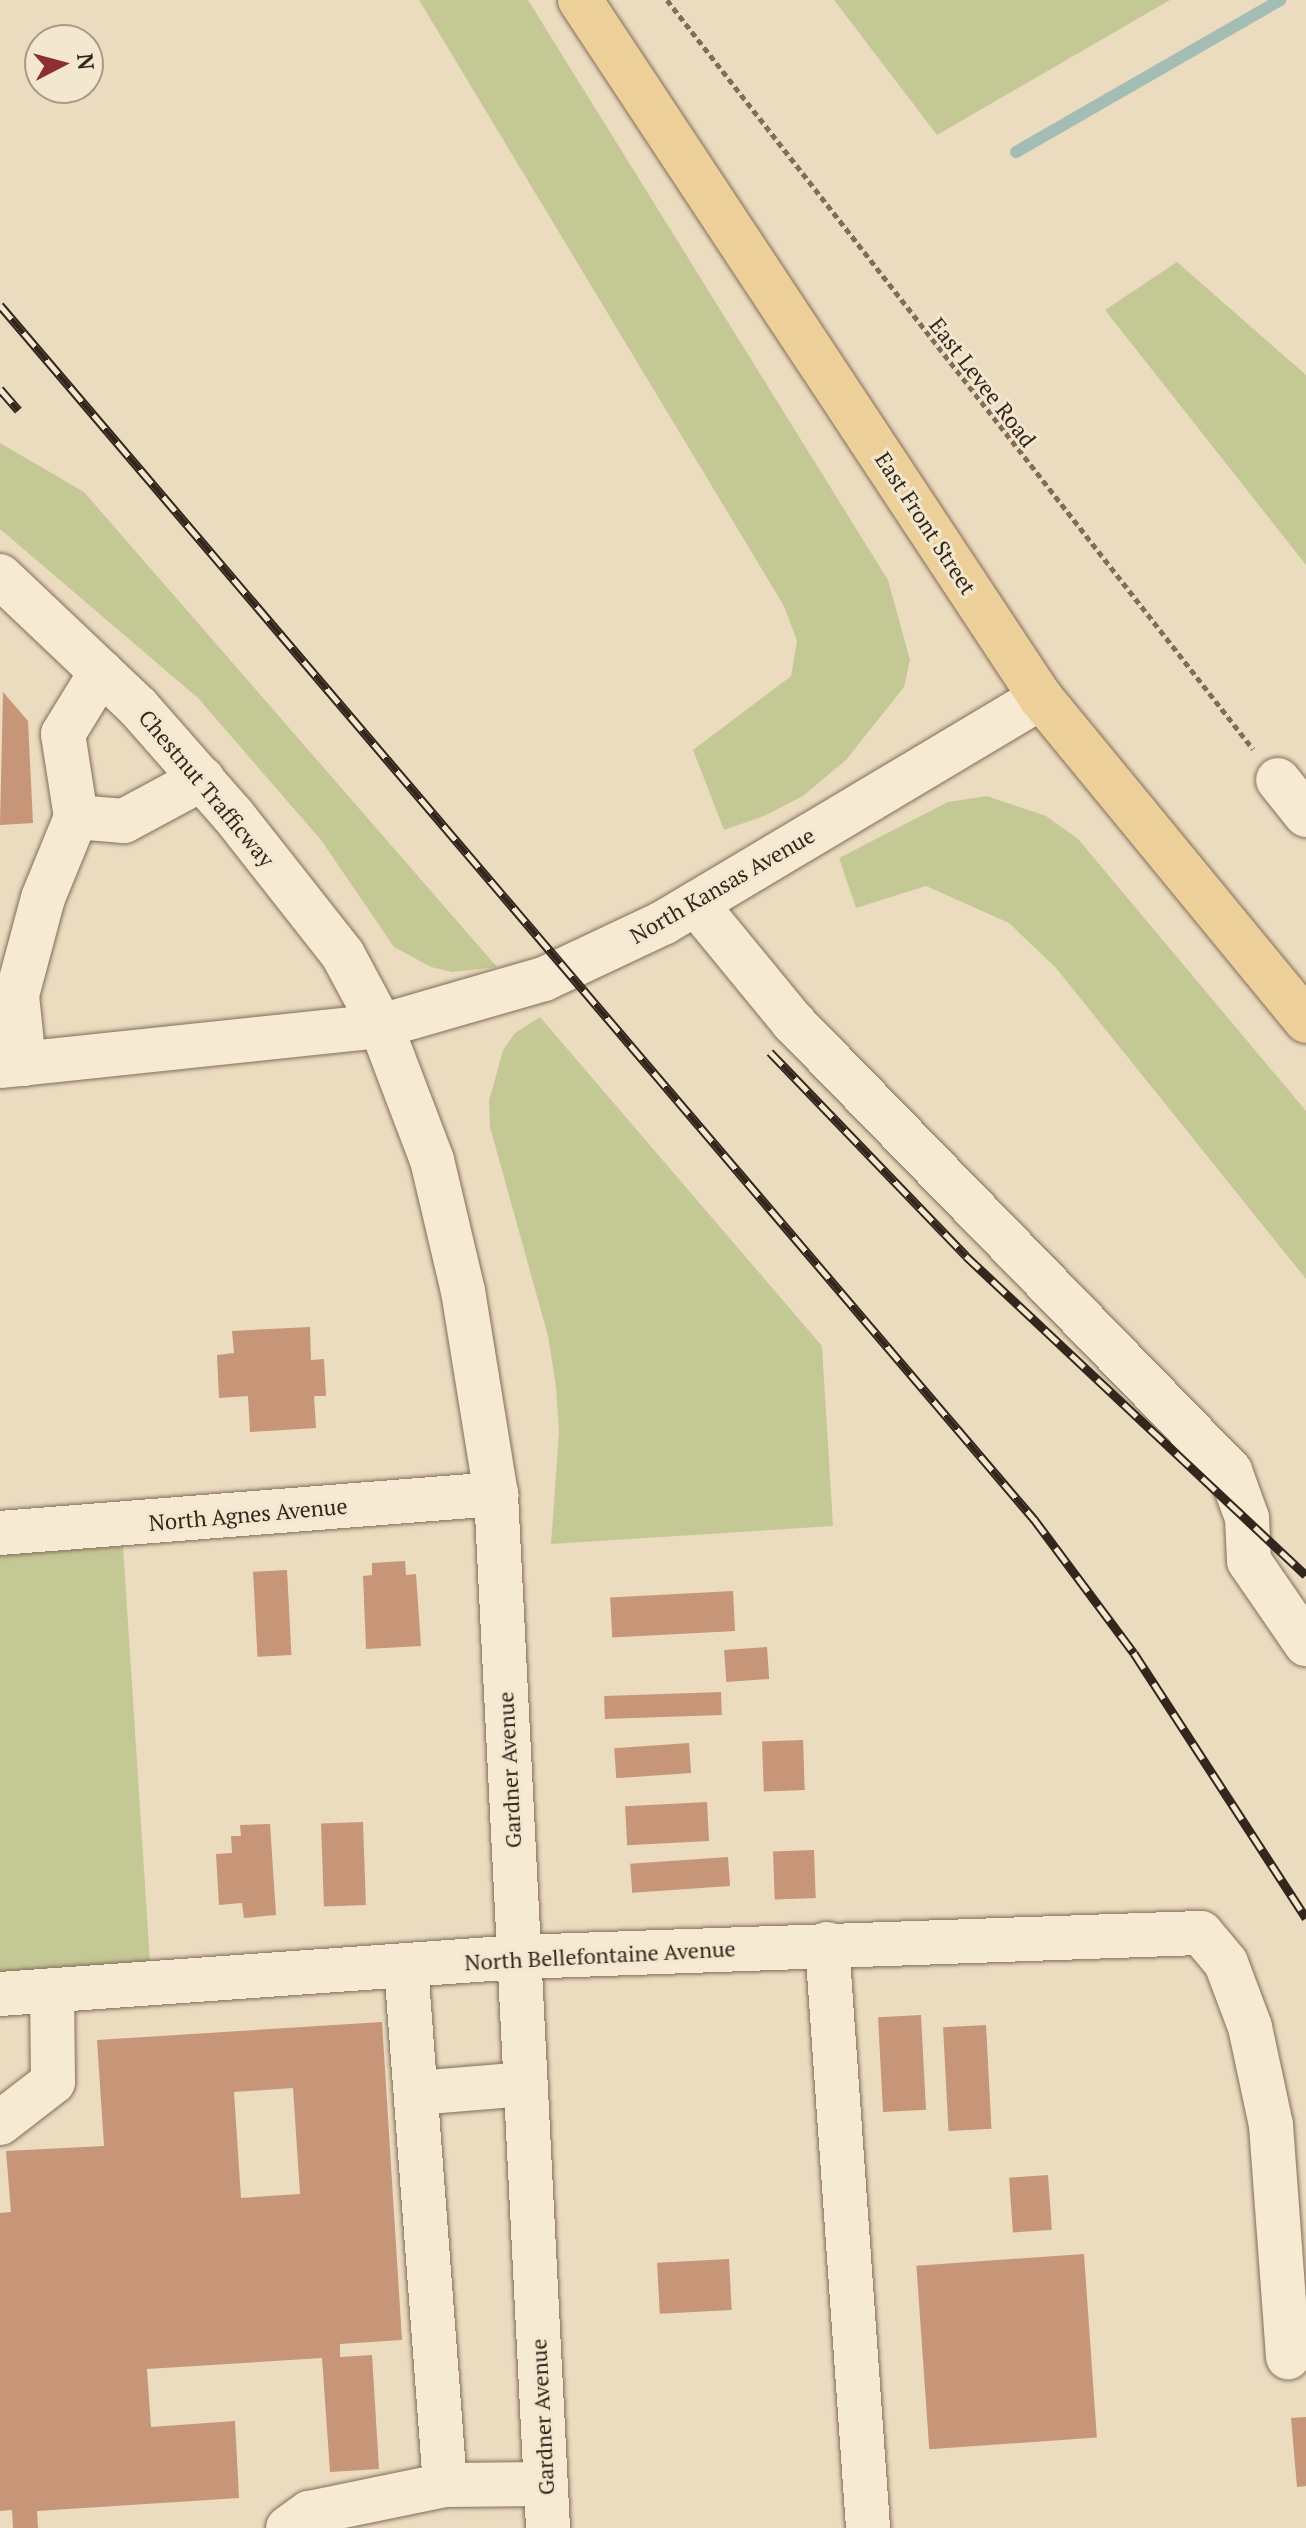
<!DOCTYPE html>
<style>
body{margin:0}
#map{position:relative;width:1306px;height:2528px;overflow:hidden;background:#ebdcc0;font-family:"PT Serif",serif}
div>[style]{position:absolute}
.green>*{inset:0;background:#c4c895}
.stream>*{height:12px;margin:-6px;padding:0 6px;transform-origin:6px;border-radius:6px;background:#a3bdb4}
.building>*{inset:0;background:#c79578;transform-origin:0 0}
.path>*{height:5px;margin-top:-2.5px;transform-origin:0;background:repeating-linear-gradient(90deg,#836d59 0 6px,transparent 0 10px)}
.roads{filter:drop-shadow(0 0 2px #836d59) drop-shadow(0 0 2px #836d59)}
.minor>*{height:44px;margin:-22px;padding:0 22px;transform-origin:22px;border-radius:22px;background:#f6ead3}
.major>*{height:44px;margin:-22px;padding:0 22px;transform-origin:22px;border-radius:22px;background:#edcf99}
.rail>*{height:9px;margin-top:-4.5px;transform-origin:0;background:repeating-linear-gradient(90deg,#f3e7cf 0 18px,#33271d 0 36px);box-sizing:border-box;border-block:2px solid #33271d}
span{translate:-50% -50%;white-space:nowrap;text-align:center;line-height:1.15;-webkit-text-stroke:6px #f3e7cf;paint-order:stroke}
.street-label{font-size:22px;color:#33271d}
.north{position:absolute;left:24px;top:24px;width:80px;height:80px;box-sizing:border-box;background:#f3e7cf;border:2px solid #a69a88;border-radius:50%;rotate:84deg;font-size:22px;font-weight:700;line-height:32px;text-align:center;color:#33271d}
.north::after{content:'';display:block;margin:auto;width:28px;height:36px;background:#8e2d32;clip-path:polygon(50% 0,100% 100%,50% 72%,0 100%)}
</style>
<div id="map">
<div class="green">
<i style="clip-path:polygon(419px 0,528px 0,888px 580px,910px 660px,904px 687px,846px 760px,803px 796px,764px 816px,724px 830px,693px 750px,791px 676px,797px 641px,784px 606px)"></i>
<i style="clip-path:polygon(834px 0,1170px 0,937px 135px)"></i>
<i style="clip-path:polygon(1177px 262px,1306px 375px,1306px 565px,1105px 310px)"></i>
<i style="clip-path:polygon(0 443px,84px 492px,497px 967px,452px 972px,431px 967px,394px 947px,321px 840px,198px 698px,0 529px)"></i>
<i style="clip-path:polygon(987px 796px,1046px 816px,1078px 839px,1306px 1111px,1306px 1279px,1056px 968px,1009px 923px,926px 886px,856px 908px,839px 858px,948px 802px)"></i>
<i style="clip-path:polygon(540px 1017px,822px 1346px,833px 1526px,551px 1544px,559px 1432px,556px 1387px,548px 1336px,490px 1127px,489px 1101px,503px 1050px,515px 1033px)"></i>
<i style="clip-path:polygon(123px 1546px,150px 1962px,0 1972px,0 1555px)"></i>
</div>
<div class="stream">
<i style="left:1016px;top:152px;width:305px;rotate:-29.9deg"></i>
</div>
<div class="building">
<i style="clip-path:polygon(3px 692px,28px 721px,33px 823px,0 825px)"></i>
<i style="clip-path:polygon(310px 1327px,311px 1360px,324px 1359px,326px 1396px,314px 1396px,316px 1428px,250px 1432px,248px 1396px,219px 1398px,217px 1355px,234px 1353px,232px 1331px)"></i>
<i style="clip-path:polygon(405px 1561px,406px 1575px,416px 1574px,421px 1646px,366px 1649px,363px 1576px,372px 1575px,372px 1563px)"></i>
<i style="left:287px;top:1570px;width:85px;height:34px;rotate:87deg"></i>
<i style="left:733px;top:1591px;width:40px;height:123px;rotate:87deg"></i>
<i style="left:767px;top:1647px;width:32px;height:43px;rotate:86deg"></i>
<i style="left:721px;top:1692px;width:23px;height:117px;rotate:88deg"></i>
<i style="left:803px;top:1740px;width:50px;height:41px;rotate:88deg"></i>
<i style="left:689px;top:1743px;width:30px;height:75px;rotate:86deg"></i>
<i style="left:707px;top:1802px;width:39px;height:82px;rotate:87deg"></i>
<i style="left:363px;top:1822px;width:83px;height:42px;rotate:88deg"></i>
<i style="clip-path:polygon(270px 1824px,276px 1915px,244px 1918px,242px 1903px,219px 1905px,216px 1854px,232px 1853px,231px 1836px,241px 1836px,240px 1825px)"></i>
<i style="left:814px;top:1850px;width:48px;height:41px;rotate:88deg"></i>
<i style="left:728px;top:1857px;width:29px;height:98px;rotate:86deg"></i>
<i style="left:921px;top:2015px;width:95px;height:43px;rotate:87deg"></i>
<i style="clip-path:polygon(evenodd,382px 2022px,402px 2340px,340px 2344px,340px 2357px,372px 2355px,379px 2469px,330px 2472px,322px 2358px,147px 2369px,151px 2427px,235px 2421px,239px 2498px,37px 2511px,38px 2528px,13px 2528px,12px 2510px,0 2511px,0 2213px,11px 2212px,6px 2151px,104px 2146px,97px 2040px,382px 2022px,293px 2088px,300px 2194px,241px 2198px,234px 2092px,293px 2088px)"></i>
<i style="left:986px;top:2025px;width:104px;height:43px;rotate:87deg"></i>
<i style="left:1048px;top:2175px;width:55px;height:39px;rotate:86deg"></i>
<i style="left:1084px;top:2254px;width:184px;height:168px;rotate:86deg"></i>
<i style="left:729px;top:2259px;width:51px;height:72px;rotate:87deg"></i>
<i style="clip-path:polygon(1306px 2417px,1306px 2486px,1297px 2487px,1291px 2418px)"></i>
</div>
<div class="path">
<i style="left:667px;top:0;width:951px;rotate:51.96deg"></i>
</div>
<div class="roads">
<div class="minor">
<i style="left:0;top:576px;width:190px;rotate:43.5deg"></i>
<i style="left:138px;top:707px;width:144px;rotate:48.7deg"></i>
<i style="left:233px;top:815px;width:178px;rotate:51.8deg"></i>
<i style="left:343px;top:955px;width:81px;rotate:61.8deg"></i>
<i style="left:381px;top:1026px;width:143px;rotate:69.2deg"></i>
<i style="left:432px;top:1160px;width:135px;rotate:76.7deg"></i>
<i style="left:463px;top:1291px;width:206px;rotate:80.8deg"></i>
<i style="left:496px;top:1494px;width:1035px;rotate:87.12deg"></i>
<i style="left:1278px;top:780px;width:45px;rotate:51.3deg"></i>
<i style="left:76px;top:817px;width:48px;rotate:4.8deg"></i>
<i style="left:124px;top:821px;width:89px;rotate:-28.3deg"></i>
<i style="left:696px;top:904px;width:153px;rotate:50.6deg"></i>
<i style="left:793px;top:1022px;width:627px;rotate:45.78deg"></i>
<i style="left:1230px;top:1471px;width:50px;rotate:70.1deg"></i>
<i style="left:1247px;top:1518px;width:43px;rotate:87.3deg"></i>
<i style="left:1249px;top:1561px;width:101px;rotate:55.5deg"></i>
<i style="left:24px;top:1064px;width:69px;rotate:-95.8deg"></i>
<i style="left:17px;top:995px;width:100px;rotate:-75deg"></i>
<i style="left:43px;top:898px;width:87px;rotate:-67.8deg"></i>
<i style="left:76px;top:817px;width:84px;rotate:-98.9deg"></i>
<i style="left:63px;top:734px;width:73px;rotate:-58.5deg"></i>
<i style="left:0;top:1066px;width:383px;rotate:-6deg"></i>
<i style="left:381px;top:1026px;width:170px;rotate:-16.1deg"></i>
<i style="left:544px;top:979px;width:132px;rotate:-25.2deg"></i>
<i style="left:663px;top:923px;width:440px;rotate:-30.8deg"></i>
<i style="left:0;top:1533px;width:498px;rotate:-4.5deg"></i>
<i style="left:827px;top:1944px;width:585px;rotate:85.98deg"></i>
<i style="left:406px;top:1966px;width:520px;rotate:85.7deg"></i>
<i style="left:445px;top:2485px;width:101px;rotate:-0.6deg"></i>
<i style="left:0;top:1994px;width:520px;rotate:-4.08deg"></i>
<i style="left:519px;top:1957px;width:682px;rotate:-2.02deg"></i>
<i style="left:1201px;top:1933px;width:39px;rotate:50deg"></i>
<i style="left:1226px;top:1963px;width:68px;rotate:69.4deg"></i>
<i style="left:1250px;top:2027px;width:100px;rotate:77.9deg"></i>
<i style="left:1271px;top:2125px;width:233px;rotate:85.8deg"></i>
<i style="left:416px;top:2093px;width:109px;rotate:-4.7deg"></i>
<i style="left:0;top:2123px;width:67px;rotate:-37.7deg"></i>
<i style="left:53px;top:2082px;width:92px;rotate:-90.6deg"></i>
<i style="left:288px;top:2528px;width:26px;rotate:-36deg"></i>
<i style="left:309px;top:2513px;width:139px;rotate:-11.6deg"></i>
</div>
<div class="major">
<i style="left:580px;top:0;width:836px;rotate:56.56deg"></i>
<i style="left:1041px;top:698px;width:418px;rotate:50.6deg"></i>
</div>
</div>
<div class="rail">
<i style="left:0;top:305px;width:1595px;rotate:49.58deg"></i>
<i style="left:1034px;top:1519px;width:167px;rotate:53.3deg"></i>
<i style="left:1134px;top:1653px;width:316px;rotate:57deg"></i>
<i style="left:0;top:389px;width:28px;rotate:49deg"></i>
<i style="left:770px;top:1052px;width:283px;rotate:46.1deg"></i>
<i style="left:966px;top:1256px;width:466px;rotate:43.2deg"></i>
</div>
<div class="street-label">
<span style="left:983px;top:382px;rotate:52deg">East Levee Road</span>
<span style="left:926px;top:523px;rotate:57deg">East Front Street</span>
<span style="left:207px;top:788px;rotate:50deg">Chestnut Trafficway</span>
<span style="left:722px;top:885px;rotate:-30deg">North Kansas Avenue</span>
<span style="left:248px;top:1514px;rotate:-5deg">North Agnes Avenue</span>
<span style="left:509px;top:1770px;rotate:-93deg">Gardner Avenue</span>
<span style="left:600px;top:1955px;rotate:-3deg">North Bellefontaine Avenue</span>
<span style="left:542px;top:2417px;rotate:-93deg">Gardner Avenue</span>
</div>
<div class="north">N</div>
</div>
